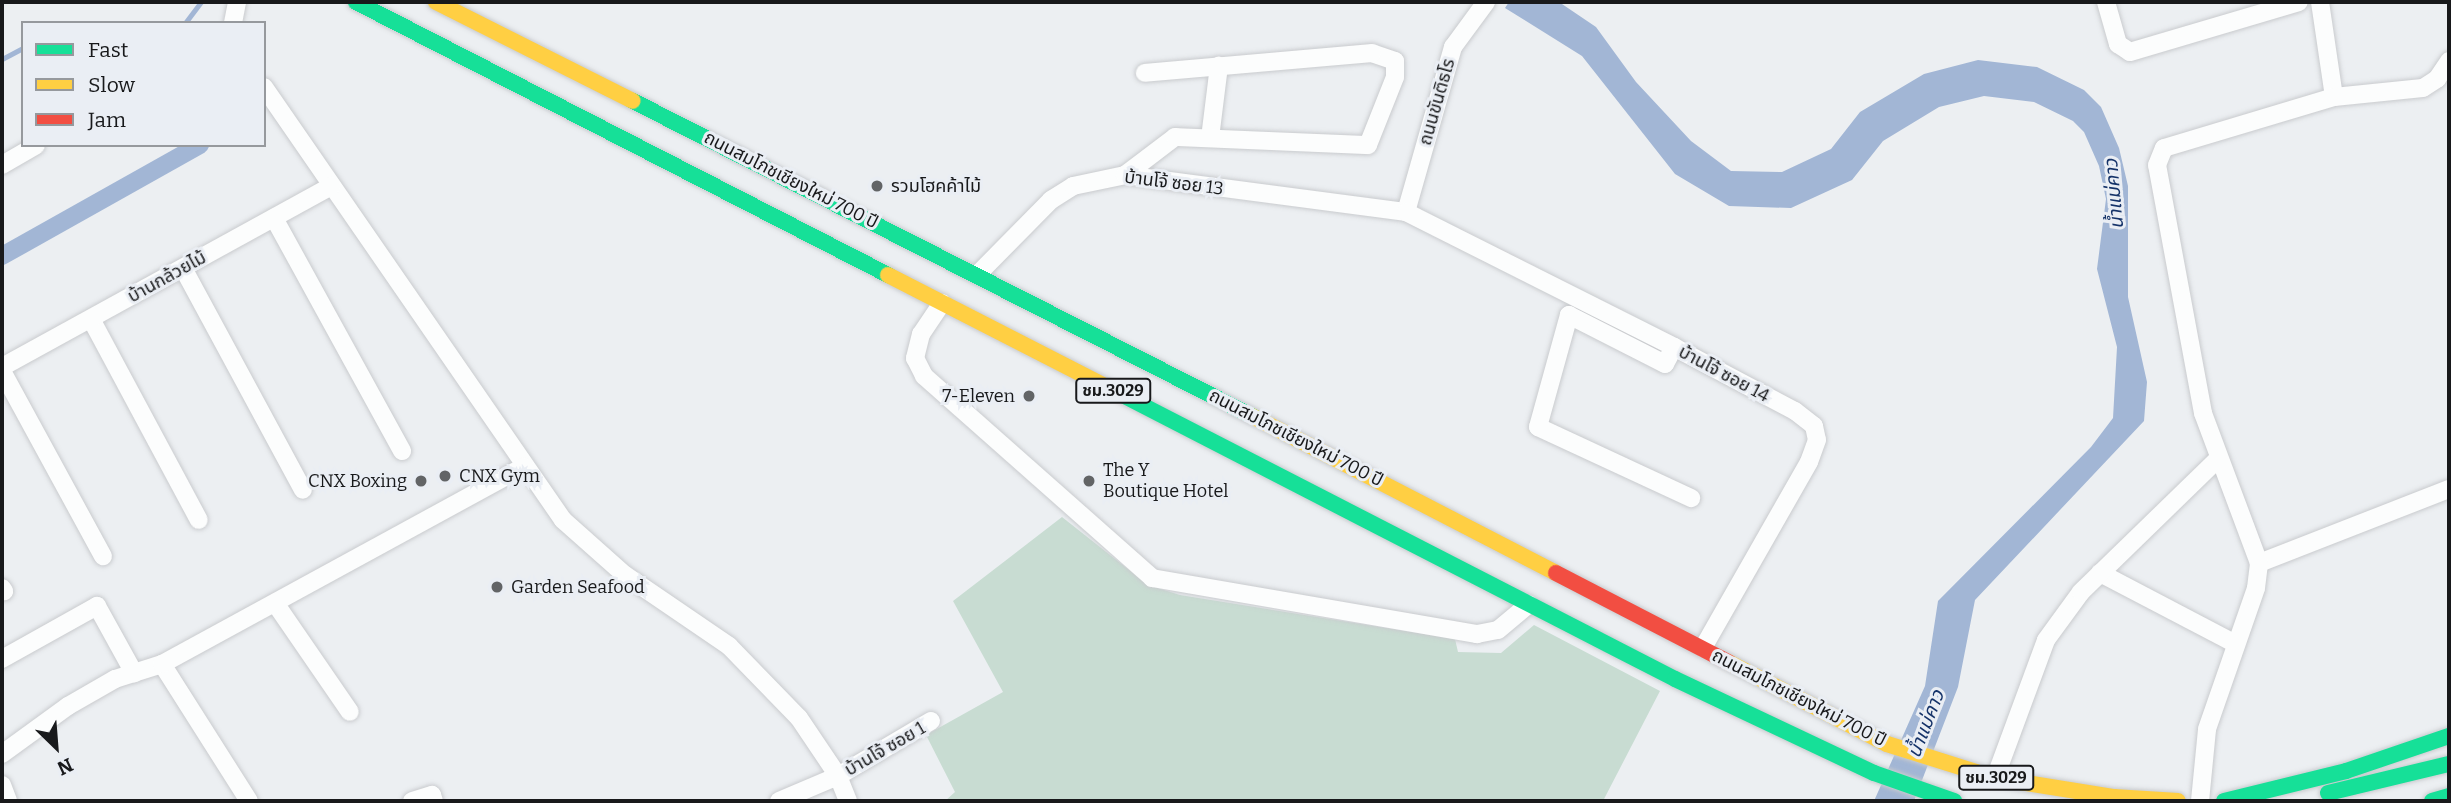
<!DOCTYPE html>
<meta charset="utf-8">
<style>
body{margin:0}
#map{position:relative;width:2451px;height:803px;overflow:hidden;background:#eceff2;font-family:Bitter,"Noto Sans Thai",serif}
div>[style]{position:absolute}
.green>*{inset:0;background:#c8dcd2}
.water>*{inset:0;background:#a2b6d5}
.stream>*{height:5px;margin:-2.5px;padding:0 2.5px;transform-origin:2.5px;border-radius:2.5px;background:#a2b6d5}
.canal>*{height:18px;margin:-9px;padding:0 9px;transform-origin:9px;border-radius:9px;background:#a2b6d5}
.roads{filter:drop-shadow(0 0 2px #c9cbce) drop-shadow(0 0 2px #c9cbce)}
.street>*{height:18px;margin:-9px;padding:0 9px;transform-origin:9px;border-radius:9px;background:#fcfdfd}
.fast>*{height:16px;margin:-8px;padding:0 8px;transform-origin:8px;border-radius:8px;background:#16e098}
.slow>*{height:16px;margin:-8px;padding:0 8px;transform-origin:8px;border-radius:8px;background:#ffcf43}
.jam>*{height:16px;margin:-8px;padding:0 8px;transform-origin:8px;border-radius:8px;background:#f24e42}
.dots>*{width:19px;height:19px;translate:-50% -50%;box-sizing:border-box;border:4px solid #eaeef4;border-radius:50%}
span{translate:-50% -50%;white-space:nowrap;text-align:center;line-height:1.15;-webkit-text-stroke:6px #eaeef4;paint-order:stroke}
.shield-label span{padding:2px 5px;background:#eaeef4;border:2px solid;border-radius:5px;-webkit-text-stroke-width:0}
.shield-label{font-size:16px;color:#18191b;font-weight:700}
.street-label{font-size:18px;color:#18191b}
.poi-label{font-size:18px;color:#18191b}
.left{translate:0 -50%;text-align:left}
.right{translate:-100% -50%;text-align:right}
.water-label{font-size:19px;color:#153369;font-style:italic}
.frame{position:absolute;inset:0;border:4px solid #18191b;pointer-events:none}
.legend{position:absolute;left:21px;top:21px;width:245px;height:126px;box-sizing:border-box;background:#eaeef4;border:2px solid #96999d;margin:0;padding:9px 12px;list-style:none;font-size:21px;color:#18191b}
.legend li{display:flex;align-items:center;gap:14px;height:35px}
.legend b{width:35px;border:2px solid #96999d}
.north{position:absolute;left:21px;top:712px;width:70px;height:70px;-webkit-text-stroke:5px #eaeef4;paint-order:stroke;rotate:155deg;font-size:19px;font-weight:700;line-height:28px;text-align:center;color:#18191b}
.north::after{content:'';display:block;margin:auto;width:24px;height:32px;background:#18191b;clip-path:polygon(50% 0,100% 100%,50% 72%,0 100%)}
</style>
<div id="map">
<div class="green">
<i style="clip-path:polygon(1062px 517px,1148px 585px,1180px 595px,1455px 639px,1458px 652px,1501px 653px,1534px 625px,1660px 691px,1603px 801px,945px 801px,955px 792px,926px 735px,1003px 692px,953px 601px)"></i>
</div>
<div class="water">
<i style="clip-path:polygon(1509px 2px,1559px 2px,1596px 27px,1636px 82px,1691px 141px,1731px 171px,1782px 172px,1831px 149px,1860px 112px,1924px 74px,1978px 60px,2037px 67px,2084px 90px,2101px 107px,2119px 148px,2128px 186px,2128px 297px,2147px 382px,2144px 421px,1975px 600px,1958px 687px,1914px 801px,1874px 801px,1925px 686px,1938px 601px,2091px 447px,2113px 418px,2117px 347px,2097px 269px,2106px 199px,2099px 166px,2084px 132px,2073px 121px,2034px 102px,1984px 96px,1939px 107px,1883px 141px,1852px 180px,1791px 208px,1729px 206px,1675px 174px,1582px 56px,1505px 8px)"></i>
</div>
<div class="stream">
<i style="left:185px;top:23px;width:26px;rotate:-53deg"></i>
<i style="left:2px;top:59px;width:24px;rotate:-28deg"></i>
</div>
<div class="canal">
<i style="left:2px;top:256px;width:227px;rotate:-29.3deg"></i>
</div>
<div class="roads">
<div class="street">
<i style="left:2106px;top:2px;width:44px;rotate:74.1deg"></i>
<i style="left:2118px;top:44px;width:14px;rotate:34deg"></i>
<i style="left:2130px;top:52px;width:176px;rotate:-16.5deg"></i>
<i style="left:2320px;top:2px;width:96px;rotate:81.6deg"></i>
<i style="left:233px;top:23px;width:21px;rotate:-79deg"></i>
<i style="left:264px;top:87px;width:526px;rotate:55.37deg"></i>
<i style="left:563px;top:520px;width:83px;rotate:41.6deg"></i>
<i style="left:625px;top:575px;width:126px;rotate:34.3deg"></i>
<i style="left:729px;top:646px;width:100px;rotate:45.8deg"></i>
<i style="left:799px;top:718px;width:70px;rotate:56.1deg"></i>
<i style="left:838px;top:776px;width:27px;rotate:68deg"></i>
<i style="left:1210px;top:138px;width:73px;rotate:-82.9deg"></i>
<i style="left:2px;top:165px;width:39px;rotate:-30deg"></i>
<i style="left:1125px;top:175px;width:63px;rotate:-37.2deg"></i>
<i style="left:1175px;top:137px;width:193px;rotate:2.4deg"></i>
<i style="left:1368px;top:145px;width:73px;rotate:-68.3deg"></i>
<i style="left:1395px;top:77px;width:16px;rotate:-90deg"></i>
<i style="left:1395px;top:61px;width:24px;rotate:-161deg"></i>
<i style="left:1372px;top:53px;width:228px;rotate:175deg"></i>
<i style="left:1406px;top:212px;width:172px;rotate:-74.1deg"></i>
<i style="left:1453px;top:47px;width:56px;rotate:-53.7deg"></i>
<i style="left:274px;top:218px;width:266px;rotate:61.2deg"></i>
<i style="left:183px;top:268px;width:252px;rotate:61.6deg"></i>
<i style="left:978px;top:274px;width:104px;rotate:-45.4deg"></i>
<i style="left:1051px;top:200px;width:26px;rotate:-32deg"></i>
<i style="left:1073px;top:186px;width:53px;rotate:-11.9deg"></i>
<i style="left:1125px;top:175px;width:283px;rotate:7.5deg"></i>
<i style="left:1406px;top:212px;width:300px;rotate:26.7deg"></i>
<i style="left:1674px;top:347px;width:137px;rotate:27.9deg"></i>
<i style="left:1795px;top:411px;width:24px;rotate:38deg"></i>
<i style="left:1814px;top:426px;width:14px;rotate:78deg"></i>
<i style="left:1817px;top:440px;width:23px;rotate:110deg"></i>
<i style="left:1809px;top:462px;width:214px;rotate:119.7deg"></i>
<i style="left:942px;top:303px;width:37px;rotate:124deg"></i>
<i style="left:921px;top:334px;width:25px;rotate:104deg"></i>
<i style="left:915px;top:358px;width:20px;rotate:63deg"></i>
<i style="left:924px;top:376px;width:305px;rotate:41.5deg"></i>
<i style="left:1152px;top:578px;width:330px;rotate:9.8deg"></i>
<i style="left:1477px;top:634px;width:21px;rotate:-11deg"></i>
<i style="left:1498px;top:630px;width:40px;rotate:-40deg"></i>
<i style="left:91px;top:319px;width:228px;rotate:61.8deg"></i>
<i style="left:1674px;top:347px;width:19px;rotate:118deg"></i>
<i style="left:1665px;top:364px;width:108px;rotate:-153deg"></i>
<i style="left:1569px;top:315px;width:116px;rotate:105.5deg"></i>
<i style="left:1538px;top:427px;width:169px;rotate:24.9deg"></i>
<i style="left:2px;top:367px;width:376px;rotate:-28.8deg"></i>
<i style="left:2px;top:371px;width:211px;rotate:61.4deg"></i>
<i style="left:2259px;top:563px;width:204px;rotate:-21.3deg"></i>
<i style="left:2100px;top:573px;width:151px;rotate:27.6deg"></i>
<i style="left:2px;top:588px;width:4px;rotate:56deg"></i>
<i style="left:275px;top:603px;width:132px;rotate:55.5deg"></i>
<i style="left:2px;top:659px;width:109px;rotate:-29.2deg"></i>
<i style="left:97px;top:606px;width:77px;rotate:61.1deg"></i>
<i style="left:162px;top:664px;width:162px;rotate:57.6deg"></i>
<i style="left:2px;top:754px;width:82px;rotate:-36deg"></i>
<i style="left:68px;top:706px;width:54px;rotate:-29.9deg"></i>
<i style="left:115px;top:679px;width:49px;rotate:-17.7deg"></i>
<i style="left:162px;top:664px;width:412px;rotate:-28.6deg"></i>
<i style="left:1995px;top:778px;width:147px;rotate:-69.7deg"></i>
<i style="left:2046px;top:640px;width:59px;rotate:-53.9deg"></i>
<i style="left:2081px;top:592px;width:192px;rotate:-44.2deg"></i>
<i style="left:2px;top:785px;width:17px;rotate:69deg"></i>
<i style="left:412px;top:801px;width:21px;rotate:-17deg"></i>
<i style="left:432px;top:795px;width:6px;rotate:72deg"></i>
<i style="left:779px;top:801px;width:64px;rotate:-23deg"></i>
<i style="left:838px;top:776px;width:108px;rotate:-30.6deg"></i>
<i style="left:2200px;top:801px;width:72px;rotate:-84.4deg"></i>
<i style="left:2207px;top:729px;width:149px;rotate:-70.8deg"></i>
<i style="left:2256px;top:588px;width:25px;rotate:-83deg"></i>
<i style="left:2259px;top:563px;width:160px;rotate:-110.5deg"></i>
<i style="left:2203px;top:413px;width:252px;rotate:-100.5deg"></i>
<i style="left:2157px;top:165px;width:18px;rotate:-68deg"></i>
<i style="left:2164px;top:148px;width:177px;rotate:-16.7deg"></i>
<i style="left:2334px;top:97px;width:89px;rotate:-5.8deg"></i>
<i style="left:2423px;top:88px;width:17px;rotate:-33deg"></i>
<i style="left:2437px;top:79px;width:22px;rotate:-56deg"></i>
</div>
<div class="fast">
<i style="left:356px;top:2px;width:598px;rotate:27.16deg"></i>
<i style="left:633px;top:101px;width:695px;rotate:26.97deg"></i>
<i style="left:1105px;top:386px;width:641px;rotate:27.2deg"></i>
<i style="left:1675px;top:679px;width:220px;rotate:25.3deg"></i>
<i style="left:1874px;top:773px;width:85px;rotate:19.3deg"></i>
<i style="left:2328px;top:793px;width:124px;rotate:-13.5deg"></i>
<i style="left:2224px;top:801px;width:126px;rotate:-13.8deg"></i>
<i style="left:2346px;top:771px;width:109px;rotate:-18.8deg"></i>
<i style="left:2432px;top:801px;width:18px;rotate:-16deg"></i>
</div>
<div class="slow">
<i style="left:436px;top:2px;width:220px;rotate:26.7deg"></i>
<i style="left:888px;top:275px;width:244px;rotate:27.1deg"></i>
<i style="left:1252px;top:416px;width:342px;rotate:27.3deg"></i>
<i style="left:1728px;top:662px;width:179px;rotate:27.3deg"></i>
<i style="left:1887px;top:744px;width:113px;rotate:17.5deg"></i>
<i style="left:1995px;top:778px;width:121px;rotate:9.1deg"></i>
<i style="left:2114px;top:797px;width:64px;rotate:3.6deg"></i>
</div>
<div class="jam">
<i style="left:1556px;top:573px;width:194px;rotate:27.4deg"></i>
</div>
</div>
<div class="dots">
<i style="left:877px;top:186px;background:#626466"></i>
<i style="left:1029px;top:396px;background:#626466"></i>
<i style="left:445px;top:476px;background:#626466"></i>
<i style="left:421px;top:481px;background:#626466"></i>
<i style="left:1089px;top:481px;background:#626466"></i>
<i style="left:497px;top:587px;background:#626466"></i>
</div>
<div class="shield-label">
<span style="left:1113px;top:391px">ชม.3029</span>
<span style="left:1996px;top:778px">ชม.3029</span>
</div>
<div class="street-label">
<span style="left:1437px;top:102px;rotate:-74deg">ถนนขันติธโร</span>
<span style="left:791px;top:180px;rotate:27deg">ถนนสมโภชเชียงใหม่ 700 ปี</span>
<span style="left:1174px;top:183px;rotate:7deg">บ้านโจ้ ซอย 13</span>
<span style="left:167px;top:277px;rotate:-29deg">บ้านกล้วยไม้</span>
<span style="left:1724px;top:374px;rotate:28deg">บ้านโจ้ ซอย 14</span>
<span style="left:1296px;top:438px;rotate:27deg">ถนนสมโภชเชียงใหม่ 700 ปี</span>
<span style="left:1799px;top:698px;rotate:27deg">ถนนสมโภชเชียงใหม่ 700 ปี</span>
<span style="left:885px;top:749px;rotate:-30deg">บ้านโจ้ ซอย 1</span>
</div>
<div class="poi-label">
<span class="left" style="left:891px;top:186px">รวมโฮคค้าไม้</span>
<span class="right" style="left:1015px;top:396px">7-Eleven</span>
<span class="left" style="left:1103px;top:481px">The Y<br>Boutique Hotel</span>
<span class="left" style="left:459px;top:476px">CNX Gym</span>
<span class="right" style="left:407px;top:481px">CNX Boxing</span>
<span class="left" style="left:511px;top:587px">Garden Seafood</span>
</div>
<div class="water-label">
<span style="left:2114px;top:194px;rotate:-95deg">น้ำแม่คาว</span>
<span style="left:1926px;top:724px;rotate:-69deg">น้ำแม่คาว</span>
</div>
<div class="frame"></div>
<ul class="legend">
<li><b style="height:9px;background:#16e098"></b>Fast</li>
<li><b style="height:9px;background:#ffcf43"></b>Slow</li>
<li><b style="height:9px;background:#f24e42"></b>Jam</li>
</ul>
<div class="north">N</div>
</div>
